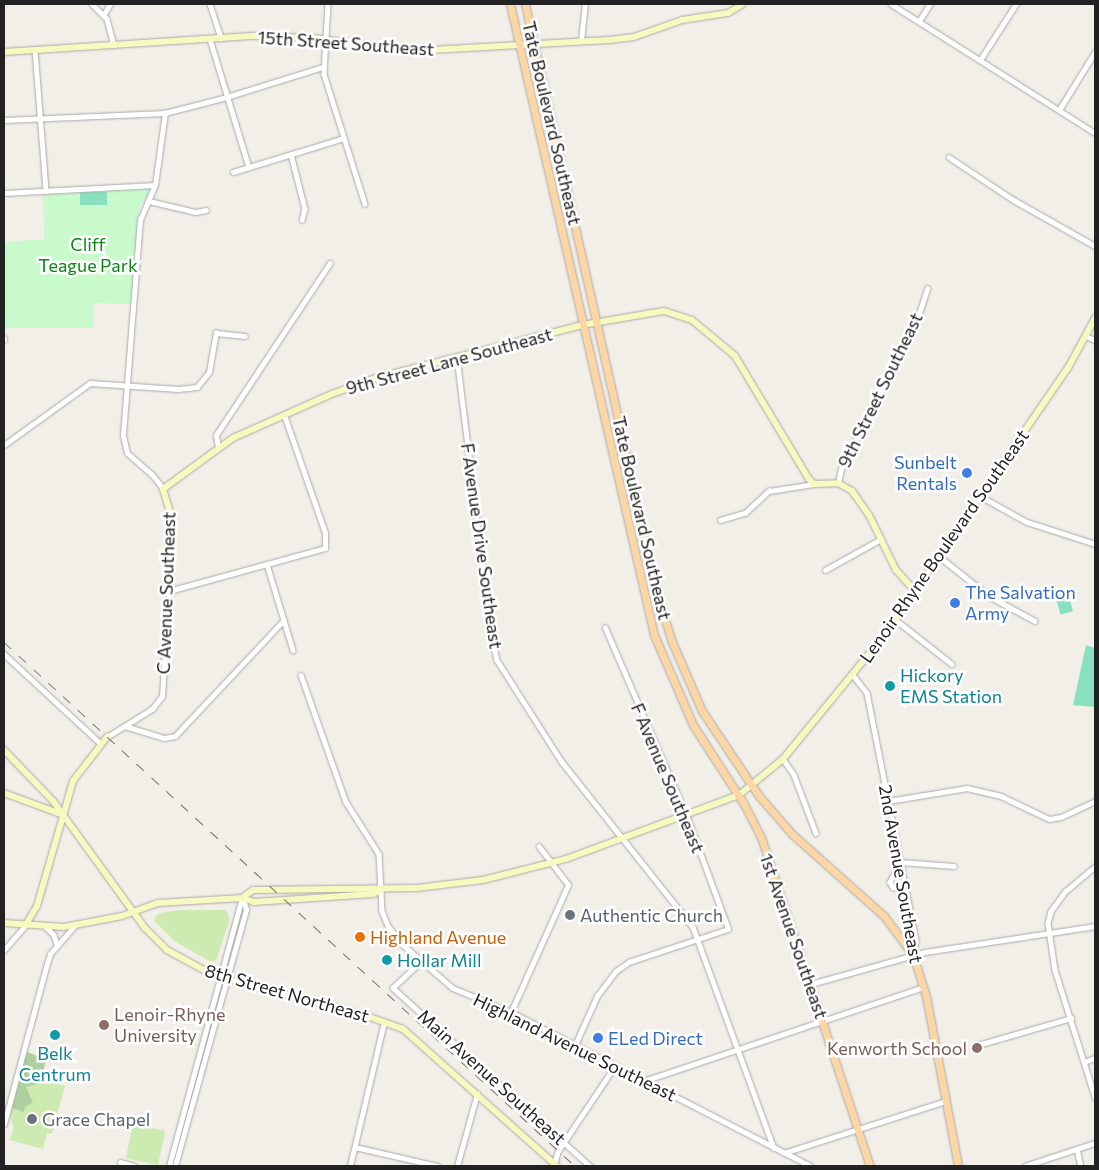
<!DOCTYPE html>
<style>
body{margin:0}
#map{position:relative;width:1099px;height:1170px;overflow:hidden;background:#f2efe9;font-family:Commissioner,sans-serif}
div>[style]{position:absolute}
.grass>*{inset:0;background:#cdebb0;transform-origin:0 0}
.forest>*{inset:0;background:#add19e}
.park>*{inset:0;background:#c8facc}
.pitch>*{inset:0;background:#88e0be;transform-origin:0 0}
.roads{filter:drop-shadow(0 0 1px #a9a9a9) drop-shadow(0 0 1px #a9a9a9)}
.street>*{height:4.5px;margin:-2.25px;padding:0 2.25px;transform-origin:2.25px;border-radius:2.25px;background:#fff}
.secondary>*{height:6px;margin:-3px;padding:0 3px;transform-origin:3px;border-radius:3px;background:#f7fabf}
.primary>*{height:7px;margin:-3.5px;padding:0 3.5px;transform-origin:3.5px;border-radius:3.5px;background:#fcd6a4}
.rail>*{height:1px;margin-top:-0.5px;transform-origin:0;background:repeating-linear-gradient(90deg,#707070 0 10px,transparent 0 20px)}
.dots>*{width:14px;height:14px;translate:-50% -50%;box-sizing:border-box;border:2px solid #fff;border-radius:50%}
span{translate:-50% -50%;white-space:nowrap;text-align:center;line-height:1.15;-webkit-text-stroke:5px #fff;paint-order:stroke}
.street-label{font-size:18px;color:#222}
.park-label{font-size:18px;color:#0c8416}
.shop-label{font-size:18px;color:#366cbe}
.right{translate:-100% -50%;text-align:right}
.left{translate:0 -50%;text-align:left}
.culture-label{font-size:18px;color:#0d838f}
.worship-label{font-size:18px;color:#5b616d}
.food-label{font-size:18px;color:#c56008}
.education-label{font-size:18px;color:#785e54}
.frame{position:absolute;inset:0;border:5px solid #222;pointer-events:none}
</style>
<div id="map">
<div class="grass">
<i style="clip-path:polygon(180px 910px,226px 910px,230px 919px,216px 961px,209px 961px,176px 942px,155px 922px,155px 917px,160px 913px)"></i>
<i style="clip-path:polygon(47px 1081px,65px 1086px,52px 1134px,47px 1133px,43px 1149px,9px 1140px,14px 1128px,10px 1116px,12px 1108px,23px 1111px,26px 1087px)"></i>
<i style="left:133px;top:1124px;width:33px;height:35px;rotate:12deg"></i>
</div>
<div class="forest">
<i style="clip-path:polygon(27px 1052px,46px 1059px,41px 1083px,26px 1087px,33px 1102px,25px 1107px,24px 1112px,12px 1108px)"></i>
</div>
<div class="park">
<i style="clip-path:polygon(147px 188px,150px 191px,139px 209px,131px 304px,93px 303px,94px 328px,4px 328px,4px 242px,44px 239px,43px 195px)"></i>
</div>
<div class="pitch">
<i style="left:107px;top:192px;width:13px;height:27px;rotate:90deg"></i>
<i style="left:1067px;top:589px;width:23px;height:13px;rotate:75deg"></i>
<i style="clip-path:polygon(1086px 645px,1095px 648px,1094px 707px,1073px 705px)"></i>
</div>
<div class="roads">
<div class="street">
<i style="left:92px;top:4px;width:21px;rotate:45deg"></i>
<i style="left:107px;top:19px;width:27px;rotate:75deg"></i>
<i style="left:210px;top:4px;width:36px;rotate:72deg"></i>
<i style="left:328px;top:4px;width:70px;rotate:93.3deg"></i>
<i style="left:324px;top:74px;width:136px;rotate:72.5deg"></i>
<i style="left:891px;top:4px;width:241px;rotate:32.3deg"></i>
<i style="left:104px;top:14px;width:12px;rotate:-59deg"></i>
<i style="left:919px;top:21px;width:20px;rotate:-57deg"></i>
<i style="left:210px;top:39px;width:134px;rotate:73.1deg"></i>
<i style="left:581px;top:41px;width:37px;rotate:-84deg"></i>
<i style="left:35px;top:50px;width:140px;rotate:85.5deg"></i>
<i style="left:980px;top:60px;width:67px;rotate:-57.3deg"></i>
<i style="left:1059px;top:110px;width:68px;rotate:-58.2deg"></i>
<i style="left:4px;top:120px;width:161px;rotate:-2.5deg"></i>
<i style="left:165px;top:113px;width:64px;rotate:-14.5deg"></i>
<i style="left:227px;top:97px;width:101px;rotate:-17.4deg"></i>
<i style="left:291px;top:154px;width:57px;rotate:75.7deg"></i>
<i style="left:305px;top:209px;width:11px;rotate:105deg"></i>
<i style="left:949px;top:157px;width:76px;rotate:33.7deg"></i>
<i style="left:1012px;top:199px;width:95px;rotate:29.5deg"></i>
<i style="left:233px;top:172px;width:116px;rotate:-17deg"></i>
<i style="left:4px;top:193px;width:151px;rotate:-3deg"></i>
<i style="left:149px;top:201px;width:48px;rotate:13.2deg"></i>
<i style="left:196px;top:212px;width:10px;rotate:-11deg"></i>
<i style="left:1086px;top:336px;width:10px;rotate:24deg"></i>
<i style="left:4px;top:340px;width:1px;rotate:-90deg"></i>
<i style="left:457px;top:357px;width:270px;rotate:83deg"></i>
<i style="left:490px;top:625px;width:36px;rotate:79deg"></i>
<i style="left:497px;top:660px;width:121px;rotate:57.5deg"></i>
<i style="left:562px;top:762px;width:211px;rotate:51.6deg"></i>
<i style="left:693px;top:927px;width:235px;rotate:69.9deg"></i>
<i style="left:4px;top:445px;width:106px;rotate:-35.8deg"></i>
<i style="left:90px;top:383px;width:88px;rotate:3.9deg"></i>
<i style="left:178px;top:389px;width:19px;rotate:-6deg"></i>
<i style="left:197px;top:387px;width:19px;rotate:-51deg"></i>
<i style="left:209px;top:372px;width:40px;rotate:-80deg"></i>
<i style="left:216px;top:333px;width:29px;rotate:6deg"></i>
<i style="left:218px;top:448px;width:13px;rotate:-99deg"></i>
<i style="left:216px;top:435px;width:206px;rotate:-56.5deg"></i>
<i style="left:838px;top:483px;width:14px;rotate:-78deg"></i>
<i style="left:841px;top:469px;width:167px;rotate:-63deg"></i>
<i style="left:917px;top:320px;width:33px;rotate:-72deg"></i>
<i style="left:163px;top:489px;width:18px;rotate:-128deg"></i>
<i style="left:152px;top:475px;width:33px;rotate:-139deg"></i>
<i style="left:127px;top:453px;width:18px;rotate:-103deg"></i>
<i style="left:123px;top:435px;width:216px;rotate:-85.5deg"></i>
<i style="left:140px;top:220px;width:38px;rotate:-67deg"></i>
<i style="left:155px;top:185px;width:73px;rotate:-82.1deg"></i>
<i style="left:980px;top:496px;width:54px;rotate:29deg"></i>
<i style="left:1027px;top:522px;width:71px;rotate:17.9deg"></i>
<i style="left:720px;top:520px;width:26px;rotate:-16deg"></i>
<i style="left:745px;top:513px;width:33px;rotate:-43deg"></i>
<i style="left:769px;top:491px;width:46px;rotate:-8.8deg"></i>
<i style="left:940px;top:557px;width:63px;rotate:38.5deg"></i>
<i style="left:989px;top:596px;width:52px;rotate:28.5deg"></i>
<i style="left:267px;top:564px;width:90px;rotate:73.2deg"></i>
<i style="left:825px;top:570px;width:64px;rotate:-29deg"></i>
<i style="left:896px;top:620px;width:71px;rotate:38.2deg"></i>
<i style="left:4px;top:654px;width:131px;rotate:42.8deg"></i>
<i style="left:301px;top:675px;width:135px;rotate:70.5deg"></i>
<i style="left:346px;top:802px;width:62px;rotate:57.6deg"></i>
<i style="left:379px;top:854px;width:57px;rotate:87deg"></i>
<i style="left:382px;top:911px;width:16px;rotate:68deg"></i>
<i style="left:388px;top:926px;width:23px;rotate:52deg"></i>
<i style="left:402px;top:944px;width:67px;rotate:40.8deg"></i>
<i style="left:453px;top:988px;width:63px;rotate:22.5deg"></i>
<i style="left:511px;top:1012px;width:337px;rotate:27.2deg"></i>
<i style="left:853px;top:675px;width:23px;rotate:52deg"></i>
<i style="left:867px;top:693px;width:253px;rotate:78.8deg"></i>
<i style="left:916px;top:941px;width:14px;rotate:102deg"></i>
<i style="left:125px;top:726px;width:41px;rotate:17.1deg"></i>
<i style="left:164px;top:738px;width:11px;rotate:-10deg"></i>
<i style="left:175px;top:736px;width:158px;rotate:-46.8deg"></i>
<i style="left:107px;top:737px;width:53px;rotate:-31.9deg"></i>
<i style="left:152px;top:709px;width:16px;rotate:-52deg"></i>
<i style="left:162px;top:696px;width:105px;rotate:-86.2deg"></i>
<i style="left:169px;top:591px;width:162px;rotate:-15.4deg"></i>
<i style="left:325px;top:548px;width:15px;rotate:-90deg"></i>
<i style="left:325px;top:533px;width:125px;rotate:-109.2deg"></i>
<i style="left:783px;top:759px;width:19px;rotate:55deg"></i>
<i style="left:794px;top:775px;width:62px;rotate:69.2deg"></i>
<i style="left:888px;top:801px;width:80px;rotate:-9.3deg"></i>
<i style="left:967px;top:788px;width:35px;rotate:13deg"></i>
<i style="left:1001px;top:796px;width:53px;rotate:25.6deg"></i>
<i style="left:1049px;top:819px;width:12px;rotate:-9deg"></i>
<i style="left:1061px;top:817px;width:38px;rotate:-25deg"></i>
<i style="left:900px;top:862px;width:54px;rotate:4.2deg"></i>
<i style="left:900px;top:864px;width:21px;rotate:119deg"></i>
<i style="left:890px;top:882px;width:6px;rotate:59deg"></i>
<i style="left:893px;top:887px;width:6px;rotate:9deg"></i>
<i style="left:899px;top:888px;width:7px;rotate:-45deg"></i>
<i style="left:1095px;top:867px;width:38px;rotate:140deg"></i>
<i style="left:1066px;top:891px;width:26px;rotate:126deg"></i>
<i style="left:1051px;top:912px;width:11px;rotate:105deg"></i>
<i style="left:1048px;top:923px;width:48px;rotate:81.5deg"></i>
<i style="left:1055px;top:970px;width:133px;rotate:72.5deg"></i>
<i style="left:46px;top:927px;width:11px;rotate:45deg"></i>
<i style="left:54px;top:935px;width:10px;rotate:73deg"></i>
<i style="left:4px;top:950px;width:32px;rotate:-49deg"></i>
<i style="left:421px;top:962px;width:38px;rotate:137deg"></i>
<i style="left:393px;top:988px;width:266px;rotate:42.1deg"></i>
<i style="left:811px;top:984px;width:118px;rotate:-15.7deg"></i>
<i style="left:925px;top:952px;width:172px;rotate:-8.7deg"></i>
<i style="left:511px;top:1012px;width:139px;rotate:-65.8deg"></i>
<i style="left:568px;top:885px;width:48px;rotate:-127.3deg"></i>
<i style="left:575px;top:1045px;width:54px;rotate:-65.8deg"></i>
<i style="left:597px;top:996px;width:31px;rotate:-53deg"></i>
<i style="left:616px;top:971px;width:16px;rotate:-35deg"></i>
<i style="left:629px;top:962px;width:104px;rotate:-18.4deg"></i>
<i style="left:728px;top:929px;width:121px;rotate:-110.2deg"></i>
<i style="left:686px;top:815px;width:204px;rotate:-113.4deg"></i>
<i style="left:978px;top:1045px;width:97px;rotate:-16.2deg"></i>
<i style="left:1084px;top:1062px;width:12px;rotate:-20deg"></i>
<i style="left:644px;top:1081px;width:295px;rotate:-18.6deg"></i>
<i style="left:4px;top:1124px;width:166px;rotate:-75deg"></i>
<i style="left:47px;top:964px;width:10px;rotate:-73deg"></i>
<i style="left:50px;top:954px;width:38px;rotate:-49deg"></i>
<i style="left:355px;top:1147px;width:85px;rotate:12.9deg"></i>
<i style="left:1077px;top:1149px;width:17px;rotate:77deg"></i>
<i style="left:784px;top:1153px;width:170px;rotate:-17.8deg"></i>
<i style="left:120px;top:1162px;width:15px;rotate:16deg"></i>
<i style="left:554px;top:1164px;width:14px;rotate:-73deg"></i>
<i style="left:558px;top:1151px;width:102px;rotate:-56.2deg"></i>
<i style="left:169px;top:1166px;width:278px;rotate:-74.8deg"></i>
<i style="left:175px;top:1166px;width:266px;rotate:-74.5deg"></i>
<i style="left:246px;top:910px;width:12px;rotate:-104deg"></i>
<i style="left:350px;top:1166px;width:148px;rotate:-76.7deg"></i>
<i style="left:457px;top:1166px;width:75px;rotate:-74.5deg"></i>
<i style="left:1025px;top:1166px;width:74px;rotate:-18.2deg"></i>
</div>
<div class="secondary">
<i style="left:4px;top:52px;width:251px;rotate:-3.7deg"></i>
<i style="left:254px;top:36px;width:59px;rotate:1.9deg"></i>
<i style="left:313px;top:38px;width:101px;rotate:7.4deg"></i>
<i style="left:413px;top:51px;width:196px;rotate:-3.2deg"></i>
<i style="left:609px;top:40px;width:25px;rotate:-7deg"></i>
<i style="left:634px;top:37px;width:51px;rotate:-19.5deg"></i>
<i style="left:682px;top:20px;width:47px;rotate:-8.7deg"></i>
<i style="left:728px;top:13px;width:17px;rotate:-31deg"></i>
<i style="left:169px;top:591px;width:79px;rotate:-89.3deg"></i>
<i style="left:170px;top:512px;width:24px;rotate:-107deg"></i>
<i style="left:163px;top:489px;width:87px;rotate:-36.1deg"></i>
<i style="left:233px;top:438px;width:108px;rotate:-24deg"></i>
<i style="left:332px;top:394px;width:47px;rotate:-20deg"></i>
<i style="left:376px;top:378px;width:213px;rotate:-14.4deg"></i>
<i style="left:582px;top:325px;width:83px;rotate:-9.7deg"></i>
<i style="left:664px;top:311px;width:29px;rotate:18deg"></i>
<i style="left:692px;top:320px;width:56px;rotate:39.9deg"></i>
<i style="left:735px;top:356px;width:144px;rotate:59deg"></i>
<i style="left:809px;top:479px;width:7px;rotate:45deg"></i>
<i style="left:814px;top:484px;width:24px;rotate:-2deg"></i>
<i style="left:838px;top:483px;width:16px;rotate:30deg"></i>
<i style="left:852px;top:491px;width:29px;rotate:55deg"></i>
<i style="left:869px;top:515px;width:61px;rotate:63.9deg"></i>
<i style="left:896px;top:570px;width:30px;rotate:48deg"></i>
<i style="left:4px;top:750px;width:71px;rotate:46.1deg"></i>
<i style="left:53px;top:801px;width:157px;rotate:54.1deg"></i>
<i style="left:145px;top:928px;width:31px;rotate:45deg"></i>
<i style="left:167px;top:950px;width:52px;rotate:28.5deg"></i>
<i style="left:213px;top:975px;width:156px;rotate:14.8deg"></i>
<i style="left:364px;top:1015px;width:41px;rotate:19.7deg"></i>
<i style="left:403px;top:1029px;width:206px;rotate:41.7deg"></i>
<i style="left:4px;top:793px;width:61px;rotate:20.2deg"></i>
<i style="left:242px;top:898px;width:13px;rotate:18deg"></i>
<i style="left:254px;top:902px;width:119px;rotate:-3.8deg"></i>
<i style="left:373px;top:894px;width:11px;rotate:-27deg"></i>
<i style="left:4px;top:923px;width:60px;rotate:3.8deg"></i>
<i style="left:64px;top:927px;width:59px;rotate:-10.7deg"></i>
<i style="left:122px;top:916px;width:38px;rotate:-20deg"></i>
<i style="left:158px;top:903px;width:84px;rotate:-3.4deg"></i>
<i style="left:242px;top:898px;width:14px;rotate:-36deg"></i>
<i style="left:253px;top:890px;width:164px;rotate:-0.7deg"></i>
<i style="left:417px;top:888px;width:66px;rotate:-6.9deg"></i>
<i style="left:483px;top:880px;width:86px;rotate:-14.2deg"></i>
<i style="left:566px;top:859px;width:184px;rotate:-20.3deg"></i>
<i style="left:739px;top:795px;width:57px;rotate:-39.3deg"></i>
<i style="left:783px;top:759px;width:164px;rotate:-50.7deg"></i>
<i style="left:887px;top:632px;width:320px;rotate:-55.6deg"></i>
<i style="left:1068px;top:368px;width:57px;rotate:-61.6deg"></i>
<i style="left:25px;top:926px;width:23px;rotate:-59deg"></i>
<i style="left:37px;top:906px;width:130px;rotate:-73.9deg"></i>
<i style="left:73px;top:781px;width:56px;rotate:-52.3deg"></i>
</div>
<div class="primary">
<i style="left:510px;top:4px;width:647px;rotate:77.14deg"></i>
<i style="left:654px;top:635px;width:98px;rotate:66.6deg"></i>
<i style="left:693px;top:725px;width:94px;rotate:57.2deg"></i>
<i style="left:744px;top:804px;width:37px;rotate:63deg"></i>
<i style="left:761px;top:837px;width:347px;rotate:71.7deg"></i>
<i style="left:525px;top:4px;width:612px;rotate:77.35deg"></i>
<i style="left:659px;top:601px;width:43px;rotate:72.4deg"></i>
<i style="left:672px;top:642px;width:75px;rotate:66.5deg"></i>
<i style="left:702px;top:711px;width:102px;rotate:56.2deg"></i>
<i style="left:759px;top:796px;width:50px;rotate:49deg"></i>
<i style="left:792px;top:834px;width:123px;rotate:41.7deg"></i>
<i style="left:884px;top:916px;width:49px;rotate:53.4deg"></i>
<i style="left:913px;top:955px;width:43px;rotate:72.4deg"></i>
<i style="left:926px;top:996px;width:173px;rotate:79.3deg"></i>
</div>
</div>
<div class="rail">
<i style="left:4px;top:642px;width:775px;rotate:42.54deg"></i>
</div>
<div class="dots">
<i style="left:967px;top:473px;background:#3f7fe0"></i>
<i style="left:955px;top:603px;background:#3f7fe0"></i>
<i style="left:890px;top:686px;background:#0f9aa8"></i>
<i style="left:570px;top:915px;background:#6b7280"></i>
<i style="left:360px;top:937px;background:#e8710a"></i>
<i style="left:387px;top:960px;background:#0f9aa8"></i>
<i style="left:104px;top:1025px;background:#8d6e63"></i>
<i style="left:55px;top:1035px;background:#0f9aa8"></i>
<i style="left:598px;top:1038px;background:#3f7fe0"></i>
<i style="left:977px;top:1048px;background:#8d6e63"></i>
<i style="left:32px;top:1119px;background:#6b7280"></i>
</div>
<div class="street-label">
<span style="left:346px;top:43px;rotate:4deg">15th Street Southeast</span>
<span style="left:552px;top:123px;rotate:77deg">Tate Boulevard Southeast</span>
<span style="left:449px;top:361px;rotate:-15deg">9th Street Lane Southeast</span>
<span style="left:880px;top:390px;rotate:-64deg">9th Street Southeast</span>
<span style="left:642px;top:518px;rotate:77deg">Tate Boulevard Southeast</span>
<span style="left:482px;top:546px;rotate:82deg">F Avenue Drive Southeast</span>
<span style="left:944px;top:546px;rotate:-55deg">Lenoir Rhyne Boulevard Southeast</span>
<span style="left:166px;top:593px;rotate:-88deg">C Avenue Southeast</span>
<span style="left:668px;top:778px;rotate:67deg">F Avenue Southeast</span>
<span style="left:901px;top:874px;rotate:80deg">2nd Avenue Southeast</span>
<span style="left:794px;top:936px;rotate:71deg">1st Avenue Southeast</span>
<span style="left:287px;top:993px;rotate:16deg">8th Street Northeast</span>
<span style="left:575px;top:1047px;rotate:26deg">Highland Avenue Southeast</span>
<span style="left:492px;top:1077px;rotate:42deg">Main Avenue Southeast</span>
</div>
<div class="park-label">
<span style="left:88px;top:255px">Cliff<br>Teague Park</span>
</div>
<div class="shop-label">
<span class="right" style="left:957px;top:473px">Sunbelt<br>Rentals</span>
<span class="left" style="left:965px;top:603px">The Salvation<br>Army</span>
<span class="left" style="left:608px;top:1038px">ELed Direct</span>
</div>
<div class="culture-label">
<span class="left" style="left:900px;top:686px">Hickory<br>EMS Station</span>
<span class="left" style="left:397px;top:960px">Hollar Mill</span>
<span style="left:55px;top:1064px">Belk<br>Centrum</span>
</div>
<div class="worship-label">
<span class="left" style="left:580px;top:915px">Authentic Church</span>
<span class="left" style="left:42px;top:1119px">Grace Chapel</span>
</div>
<div class="food-label">
<span class="left" style="left:370px;top:937px">Highland Avenue</span>
</div>
<div class="education-label">
<span class="left" style="left:114px;top:1025px">Lenoir-Rhyne<br>University</span>
<span class="right" style="left:967px;top:1048px">Kenworth School</span>
</div>
<div class="frame"></div>
</div>
